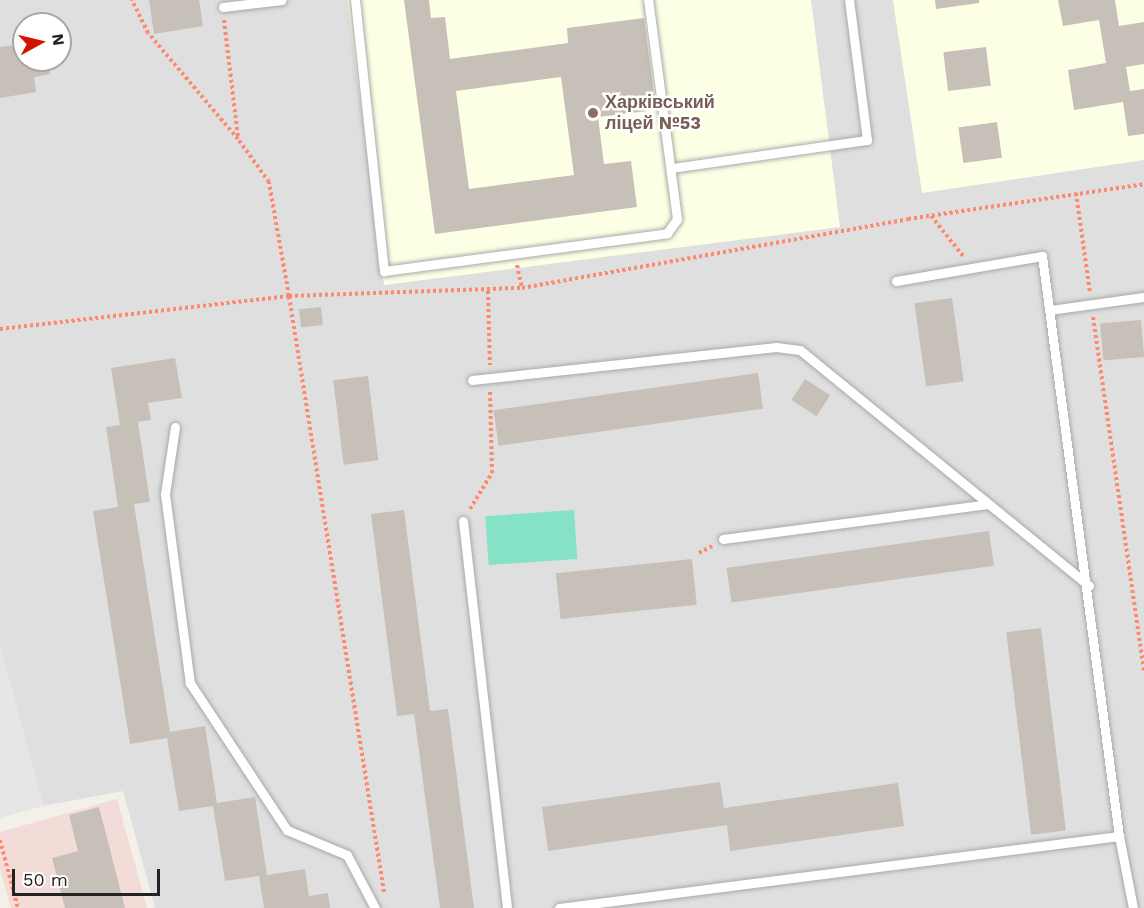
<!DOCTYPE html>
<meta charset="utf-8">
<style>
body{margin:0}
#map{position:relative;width:1144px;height:908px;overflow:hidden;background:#f2f0e9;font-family:"Work Sans",sans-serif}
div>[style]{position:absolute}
.residential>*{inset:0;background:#e0dfdf}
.commercial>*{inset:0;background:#f3dcd8}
.education>*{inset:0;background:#fdffe5}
.pitch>*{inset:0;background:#86e2c6;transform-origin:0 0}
.parking>*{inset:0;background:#e6e6e6}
.building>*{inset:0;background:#c7c0b8;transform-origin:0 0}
.path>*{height:4px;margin-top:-2px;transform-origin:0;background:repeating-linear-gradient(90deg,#fe896e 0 3px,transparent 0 6px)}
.roads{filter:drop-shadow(0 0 2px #a9a9a9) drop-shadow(0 0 2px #a9a9a9)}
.service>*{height:9px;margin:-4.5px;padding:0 4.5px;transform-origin:4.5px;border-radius:4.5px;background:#fff}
.dots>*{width:16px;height:16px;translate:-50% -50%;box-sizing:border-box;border:3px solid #fff;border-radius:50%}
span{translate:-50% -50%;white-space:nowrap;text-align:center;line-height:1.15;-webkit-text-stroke:5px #fff;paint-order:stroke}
.education-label{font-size:18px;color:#785e54;font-weight:700}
.left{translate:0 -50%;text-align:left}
.north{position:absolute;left:12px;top:12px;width:60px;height:60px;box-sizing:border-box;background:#fff;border:2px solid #a7a7a7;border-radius:50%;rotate:82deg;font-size:16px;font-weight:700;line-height:24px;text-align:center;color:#222}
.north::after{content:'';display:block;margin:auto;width:21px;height:27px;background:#d41200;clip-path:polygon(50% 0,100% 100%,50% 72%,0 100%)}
.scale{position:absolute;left:12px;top:869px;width:148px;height:27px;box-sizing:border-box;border:3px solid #222;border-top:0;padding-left:8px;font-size:18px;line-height:21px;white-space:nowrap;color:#222;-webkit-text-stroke:4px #fff;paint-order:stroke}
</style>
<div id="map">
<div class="residential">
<i style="clip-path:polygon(evenodd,0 0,1144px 0,1144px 908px,155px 908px,123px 791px,43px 806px,0 646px,0 0,24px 24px,60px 24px,60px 60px,24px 60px,24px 24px)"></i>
</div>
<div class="commercial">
<i style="clip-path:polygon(117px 799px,147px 908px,11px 908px,0 869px,0 832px)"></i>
</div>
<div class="education">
<i style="clip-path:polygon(347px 0,811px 0,840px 227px,384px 285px)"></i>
<i style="clip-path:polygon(893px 0,1144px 0,1144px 160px,922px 193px)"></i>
</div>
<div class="pitch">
<i style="left:574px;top:510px;width:49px;height:89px;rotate:86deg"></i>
</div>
<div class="parking">
<i style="clip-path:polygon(0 646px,43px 806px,0 818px)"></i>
</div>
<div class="building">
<i style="clip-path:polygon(149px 0,199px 0,203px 26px,154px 34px)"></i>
<i style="clip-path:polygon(evenodd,404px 0,429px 0,431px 18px,445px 17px,450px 59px,568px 43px,567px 28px,644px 18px,656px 110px,598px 117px,604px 164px,631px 161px,637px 207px,435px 234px,404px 0,561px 77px,574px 175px,469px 189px,456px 91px,561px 77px)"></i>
<i style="clip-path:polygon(935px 0,979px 0,979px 3px,936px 9px)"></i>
<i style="clip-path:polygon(1058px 0,1115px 0,1119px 26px,1144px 22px,1144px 64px,1126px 67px,1130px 91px,1144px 89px,1144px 134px,1128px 136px,1123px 102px,1074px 110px,1068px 70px,1106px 63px,1099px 20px,1063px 26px)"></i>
<i style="clip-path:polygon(24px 44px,24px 60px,31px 60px,32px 64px,48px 62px,50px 74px,34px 77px,36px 92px,0 98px,0 47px)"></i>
<i style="left:986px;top:47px;width:39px;height:43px;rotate:83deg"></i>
<i style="left:997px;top:122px;width:36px;height:39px;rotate:82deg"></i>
<i style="left:952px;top:298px;width:84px;height:38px;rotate:82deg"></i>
<i style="left:321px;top:307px;width:18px;height:22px;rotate:84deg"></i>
<i style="left:1141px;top:320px;width:37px;height:41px;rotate:85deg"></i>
<i style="clip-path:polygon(175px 358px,182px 398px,148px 403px,151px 420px,138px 422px,150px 502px,134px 504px,170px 732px,205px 726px,217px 803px,255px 797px,267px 875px,305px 869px,309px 896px,328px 893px,330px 908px,264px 908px,259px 876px,225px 881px,213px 806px,179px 811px,167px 738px,130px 744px,93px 511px,118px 507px,106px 427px,120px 425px,111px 368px)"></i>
<i style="left:758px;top:373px;width:36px;height:267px;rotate:82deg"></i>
<i style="left:368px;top:376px;width:85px;height:35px;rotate:83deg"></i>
<i style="left:805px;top:379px;width:30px;height:25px;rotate:33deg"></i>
<i style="clip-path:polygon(404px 510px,430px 711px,448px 709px,474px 908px,440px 908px,414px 714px,397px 716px,371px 514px)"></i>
<i style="left:989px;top:531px;width:35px;height:265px;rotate:82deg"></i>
<i style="left:692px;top:559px;width:46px;height:137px;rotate:84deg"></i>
<i style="left:1041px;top:628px;width:204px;height:35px;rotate:83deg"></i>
<i style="clip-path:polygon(720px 782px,724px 808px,898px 783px,904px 826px,730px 851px,727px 825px,548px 851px,542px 807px)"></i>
<i style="clip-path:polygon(99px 807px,125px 908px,65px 908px,52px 858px,78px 851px,69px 815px)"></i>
</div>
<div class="path">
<i style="left:224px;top:20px;width:118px;rotate:83.2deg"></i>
<i style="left:1076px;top:193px;width:100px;rotate:82deg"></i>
<i style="left:931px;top:216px;width:53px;rotate:51.2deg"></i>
<i style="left:517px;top:265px;width:24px;rotate:78deg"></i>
<i style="left:488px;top:291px;width:74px;rotate:88.5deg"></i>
<i style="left:1093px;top:317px;width:360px;rotate:81.8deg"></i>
<i style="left:0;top:329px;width:291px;rotate:-6.5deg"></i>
<i style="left:289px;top:296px;width:116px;rotate:-100deg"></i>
<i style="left:269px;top:182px;width:53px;rotate:-125.8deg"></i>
<i style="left:238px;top:139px;width:139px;rotate:-130.3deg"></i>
<i style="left:148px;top:33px;width:37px;rotate:-116deg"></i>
<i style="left:470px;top:509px;width:42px;rotate:-58.6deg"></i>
<i style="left:492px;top:473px;width:82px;rotate:-91.4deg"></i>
<i style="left:699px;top:553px;width:15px;rotate:-28deg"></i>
<i style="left:0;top:840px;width:70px;rotate:75.2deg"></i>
<i style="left:384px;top:892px;width:604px;rotate:-99.06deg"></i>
<i style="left:289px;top:296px;width:233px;rotate:-2deg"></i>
<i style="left:522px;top:288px;width:392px;rotate:-10.1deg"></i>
<i style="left:908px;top:219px;width:239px;rotate:-8.4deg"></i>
</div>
<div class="roads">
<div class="service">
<i style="left:355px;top:0;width:273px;rotate:83.9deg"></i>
<i style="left:384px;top:271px;width:286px;rotate:-7.6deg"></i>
<i style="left:667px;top:233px;width:17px;rotate:-54deg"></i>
<i style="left:677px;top:219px;width:221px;rotate:-97.5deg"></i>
<i style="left:223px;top:7px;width:59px;rotate:-6.8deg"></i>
<i style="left:672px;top:168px;width:197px;rotate:-8.2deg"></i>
<i style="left:867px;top:140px;width:141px;rotate:-97.3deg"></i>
<i style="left:896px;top:281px;width:148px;rotate:-9.7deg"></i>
<i style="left:1042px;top:256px;width:585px;rotate:82.44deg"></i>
<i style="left:1119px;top:836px;width:73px;rotate:79deg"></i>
<i style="left:1050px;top:310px;width:95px;rotate:-7.9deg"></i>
<i style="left:472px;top:380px;width:306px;rotate:-6.2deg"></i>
<i style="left:776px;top:347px;width:24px;rotate:7deg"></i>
<i style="left:800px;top:350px;width:373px;rotate:39.2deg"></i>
<i style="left:175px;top:427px;width:68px;rotate:98.5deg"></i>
<i style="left:165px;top:494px;width:191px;rotate:82.5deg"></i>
<i style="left:190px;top:683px;width:176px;rotate:56.6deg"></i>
<i style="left:287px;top:830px;width:65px;rotate:22.6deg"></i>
<i style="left:347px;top:855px;width:60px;rotate:62.2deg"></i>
<i style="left:463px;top:521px;width:389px;rotate:83.5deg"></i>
<i style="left:723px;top:539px;width:267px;rotate:-7.5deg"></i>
<i style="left:559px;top:908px;width:565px;rotate:-7.33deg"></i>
</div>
</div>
<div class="dots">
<i style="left:593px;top:113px;background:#8d6e63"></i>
</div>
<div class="education-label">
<span class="left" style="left:605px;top:113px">Харківський<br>ліцей №53</span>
</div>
<div class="north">N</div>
<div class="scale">50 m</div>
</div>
